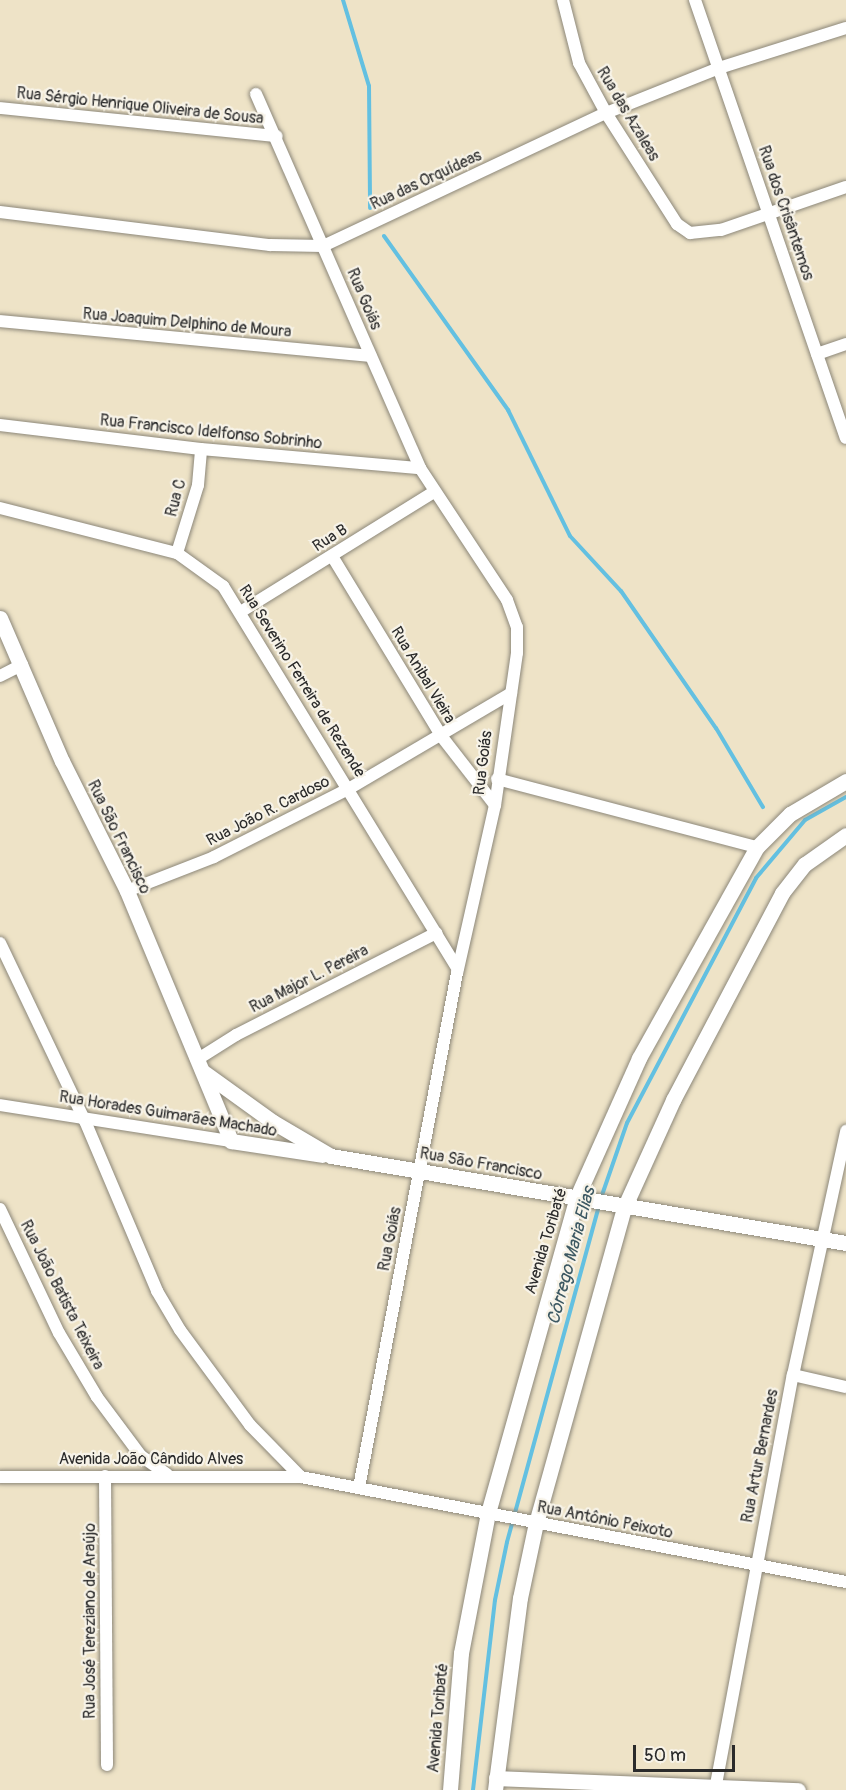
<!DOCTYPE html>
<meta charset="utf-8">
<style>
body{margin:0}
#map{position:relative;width:846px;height:1790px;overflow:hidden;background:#eee3c7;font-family:Pangolin,sans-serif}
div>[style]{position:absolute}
.stream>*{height:4px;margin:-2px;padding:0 2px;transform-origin:2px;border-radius:2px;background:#63c0e1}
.roads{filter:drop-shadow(0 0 2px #8c8779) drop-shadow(0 0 2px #8c8779)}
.minor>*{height:12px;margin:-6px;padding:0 6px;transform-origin:6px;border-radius:6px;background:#fff}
.tertiary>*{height:15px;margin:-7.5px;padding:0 7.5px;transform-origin:7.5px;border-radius:7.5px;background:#fff}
span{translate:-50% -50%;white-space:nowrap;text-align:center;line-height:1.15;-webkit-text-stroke:4.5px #f7f3e8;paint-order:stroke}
.street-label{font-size:16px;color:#2b2b2b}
.water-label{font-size:18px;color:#3c5862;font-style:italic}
.scale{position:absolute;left:633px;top:1745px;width:102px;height:27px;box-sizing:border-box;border:3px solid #2b2b2b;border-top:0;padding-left:8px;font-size:18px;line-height:21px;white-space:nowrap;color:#2b2b2b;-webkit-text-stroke:4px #f7f3e8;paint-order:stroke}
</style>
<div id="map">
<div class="stream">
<i style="left:343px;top:0;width:90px;rotate:73.2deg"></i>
<i style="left:369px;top:86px;width:122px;rotate:89.5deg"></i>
<i style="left:384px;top:236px;width:214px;rotate:54.5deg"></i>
<i style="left:508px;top:410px;width:140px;rotate:63.8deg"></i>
<i style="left:570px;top:536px;width:75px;rotate:47.2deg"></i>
<i style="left:621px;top:591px;width:167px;rotate:55.3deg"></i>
<i style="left:716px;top:728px;width:92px;rotate:59.3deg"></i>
<i style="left:601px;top:1198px;width:79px;rotate:-70.9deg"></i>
<i style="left:627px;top:1123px;width:277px;rotate:-62.2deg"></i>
<i style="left:756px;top:878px;width:76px;rotate:-49.8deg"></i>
<i style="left:805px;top:820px;width:47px;rotate:-29.3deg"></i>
<i style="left:473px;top:1790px;width:191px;rotate:-83.4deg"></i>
<i style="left:495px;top:1600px;width:59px;rotate:-78.3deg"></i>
<i style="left:507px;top:1542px;width:349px;rotate:-74.7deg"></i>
</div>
<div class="roads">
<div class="minor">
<i style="left:563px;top:0;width:65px;rotate:75.7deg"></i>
<i style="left:579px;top:63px;width:57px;rotate:61.6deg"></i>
<i style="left:606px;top:113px;width:132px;rotate:57.4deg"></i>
<i style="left:677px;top:224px;width:16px;rotate:35deg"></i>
<i style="left:690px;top:233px;width:31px;rotate:-6deg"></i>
<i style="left:721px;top:230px;width:132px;rotate:-19deg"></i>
<i style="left:695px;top:0;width:463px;rotate:71deg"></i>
<i style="left:256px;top:94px;width:408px;rotate:66.3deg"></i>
<i style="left:420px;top:468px;width:158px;rotate:56.6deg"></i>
<i style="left:507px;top:600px;width:29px;rotate:70deg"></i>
<i style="left:517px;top:627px;width:26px;rotate:90deg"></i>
<i style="left:517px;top:653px;width:154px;rotate:98.2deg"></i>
<i style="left:495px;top:805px;width:172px;rotate:102.7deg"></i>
<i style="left:457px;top:973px;width:523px;rotate:100.79deg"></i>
<i style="left:0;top:108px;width:278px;rotate:5.8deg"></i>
<i style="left:0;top:212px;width:272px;rotate:7deg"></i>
<i style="left:270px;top:245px;width:53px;rotate:1.1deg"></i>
<i style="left:323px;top:246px;width:313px;rotate:-25.2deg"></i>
<i style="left:606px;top:113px;width:122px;rotate:-21.7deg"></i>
<i style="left:719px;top:68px;width:133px;rotate:-17.5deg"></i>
<i style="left:0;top:321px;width:372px;rotate:5.4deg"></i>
<i style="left:817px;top:354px;width:31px;rotate:-19deg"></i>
<i style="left:0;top:425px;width:202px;rotate:6.8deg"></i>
<i style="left:201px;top:449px;width:220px;rotate:5deg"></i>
<i style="left:0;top:508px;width:183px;rotate:14.3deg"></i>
<i style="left:177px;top:553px;width:57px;rotate:35.7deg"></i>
<i style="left:223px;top:586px;width:449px;rotate:58.5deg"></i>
<i style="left:177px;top:553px;width:71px;rotate:-72.8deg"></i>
<i style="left:198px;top:485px;width:36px;rotate:-85deg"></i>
<i style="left:332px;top:556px;width:212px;rotate:58.7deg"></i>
<i style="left:442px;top:737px;width:86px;rotate:52.1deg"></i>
<i style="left:242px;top:611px;width:226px;rotate:-31.8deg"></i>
<i style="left:0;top:676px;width:25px;rotate:-27deg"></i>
<i style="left:497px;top:779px;width:269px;rotate:14.7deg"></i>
<i style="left:127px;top:891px;width:93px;rotate:-21.3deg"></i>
<i style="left:214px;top:857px;width:153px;rotate:-26.9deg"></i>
<i style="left:350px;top:788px;width:187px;rotate:-30.5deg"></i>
<i style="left:0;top:943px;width:197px;rotate:64.5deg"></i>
<i style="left:85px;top:1121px;width:185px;rotate:67deg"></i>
<i style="left:157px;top:1291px;width:45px;rotate:59.5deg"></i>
<i style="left:180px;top:1330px;width:118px;rotate:53.6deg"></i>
<i style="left:250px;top:1425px;width:73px;rotate:45.6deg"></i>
<i style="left:301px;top:1477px;width:555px;rotate:10.91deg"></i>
<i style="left:198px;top:1059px;width:45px;rotate:-32.3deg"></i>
<i style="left:236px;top:1035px;width:225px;rotate:-27deg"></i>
<i style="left:0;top:1105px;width:234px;rotate:8.9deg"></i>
<i style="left:0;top:1209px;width:137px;rotate:64.6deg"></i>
<i style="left:59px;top:1333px;width:74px;rotate:59.3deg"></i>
<i style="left:97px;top:1397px;width:74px;rotate:53.3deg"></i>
<i style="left:141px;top:1456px;width:32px;rotate:35deg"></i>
<i style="left:793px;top:1375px;width:54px;rotate:12.8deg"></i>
<i style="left:105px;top:1476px;width:289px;rotate:89.6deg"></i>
<i style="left:0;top:1477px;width:301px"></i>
<i style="left:715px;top:1790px;width:422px;rotate:-79.4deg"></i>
<i style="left:793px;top:1375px;width:250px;rotate:-77.7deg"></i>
</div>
<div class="tertiary">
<i style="left:0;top:618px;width:156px;rotate:66.6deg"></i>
<i style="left:62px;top:761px;width:145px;rotate:63.4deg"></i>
<i style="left:127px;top:891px;width:271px;rotate:67.4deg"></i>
<i style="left:231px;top:1141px;width:92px;rotate:8.7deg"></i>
<i style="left:205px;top:1073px;width:84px;rotate:35.8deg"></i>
<i style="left:273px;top:1122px;width:67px;rotate:30.4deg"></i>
<i style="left:331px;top:1156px;width:522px;rotate:9.59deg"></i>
<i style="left:496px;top:1778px;width:302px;rotate:2.3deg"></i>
<i style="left:450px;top:1790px;width:137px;rotate:-85.4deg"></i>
<i style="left:461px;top:1653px;width:143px;rotate:-79.1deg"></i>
<i style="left:488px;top:1513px;width:326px;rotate:-74.3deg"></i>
<i style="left:576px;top:1199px;width:154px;rotate:-65.9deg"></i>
<i style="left:639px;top:1058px;width:242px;rotate:-60.8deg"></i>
<i style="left:757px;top:847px;width:47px;rotate:-45deg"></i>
<i style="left:790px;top:814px;width:65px;rotate:-30.5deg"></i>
<i style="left:495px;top:1790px;width:194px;rotate:-82.6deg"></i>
<i style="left:520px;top:1598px;width:77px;rotate:-78deg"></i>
<i style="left:536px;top:1523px;width:327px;rotate:-74.4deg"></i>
<i style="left:624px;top:1208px;width:119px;rotate:-65.6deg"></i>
<i style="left:673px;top:1100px;width:234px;rotate:-62.2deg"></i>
<i style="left:782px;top:893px;width:37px;rotate:-52deg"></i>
<i style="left:805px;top:864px;width:50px;rotate:-35.3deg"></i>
</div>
</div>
<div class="street-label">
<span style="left:140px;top:106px;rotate:6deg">Rua Sérgio Henrique Oliveira de Sousa</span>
<span style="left:628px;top:114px;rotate:59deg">Rua das Azaleas</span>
<span style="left:426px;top:180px;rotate:-25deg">Rua das Orquídeas</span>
<span style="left:786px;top:213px;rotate:71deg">Rua dos Crisântemos</span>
<span style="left:364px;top:299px;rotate:67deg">Rua Goiás</span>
<span style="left:187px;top:323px;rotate:5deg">Rua Joaquim Delphino de Moura</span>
<span style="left:211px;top:432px;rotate:6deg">Rua Francisco Idelfonso Sobrinho</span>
<span style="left:176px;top:498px;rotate:-75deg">Rua C</span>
<span style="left:330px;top:538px;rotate:-32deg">Rua B</span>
<span style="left:423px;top:675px;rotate:59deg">Rua Anibal Vieira</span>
<span style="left:302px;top:681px;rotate:58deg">Rua Severino Ferreira de Rezende</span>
<span style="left:483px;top:763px;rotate:-83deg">Rua Goiás</span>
<span style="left:268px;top:811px;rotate:-27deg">Rua João R. Cardoso</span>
<span style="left:119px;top:837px;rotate:64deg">Rua São Francisco</span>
<span style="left:309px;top:979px;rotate:-27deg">Rua Major L. Pereira</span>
<span style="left:168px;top:1114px;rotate:9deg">Rua Horades Guimarães Machado</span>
<span style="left:481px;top:1164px;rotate:10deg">Rua São Francisco</span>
<span style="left:390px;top:1239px;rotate:-79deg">Rua Goiás</span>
<span style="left:546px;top:1241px;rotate:-73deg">Avenida Toribaté</span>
<span style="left:62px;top:1295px;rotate:63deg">Rua João Batista Teixeira</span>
<span style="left:760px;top:1456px;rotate:-79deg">Rua Artur Bernardes</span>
<span style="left:151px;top:1459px">Avenida João Cândido Alves</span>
<span style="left:605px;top:1520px;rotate:11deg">Rua Antônio Peixoto</span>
<span style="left:90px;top:1621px;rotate:-90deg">Rua José Tereziano de Araújo</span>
<span style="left:438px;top:1718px;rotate:-85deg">Avenida Toribaté</span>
</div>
<div class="water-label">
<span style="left:572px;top:1256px;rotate:-75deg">Córrego Maria Elias</span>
</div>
<div class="scale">50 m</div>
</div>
